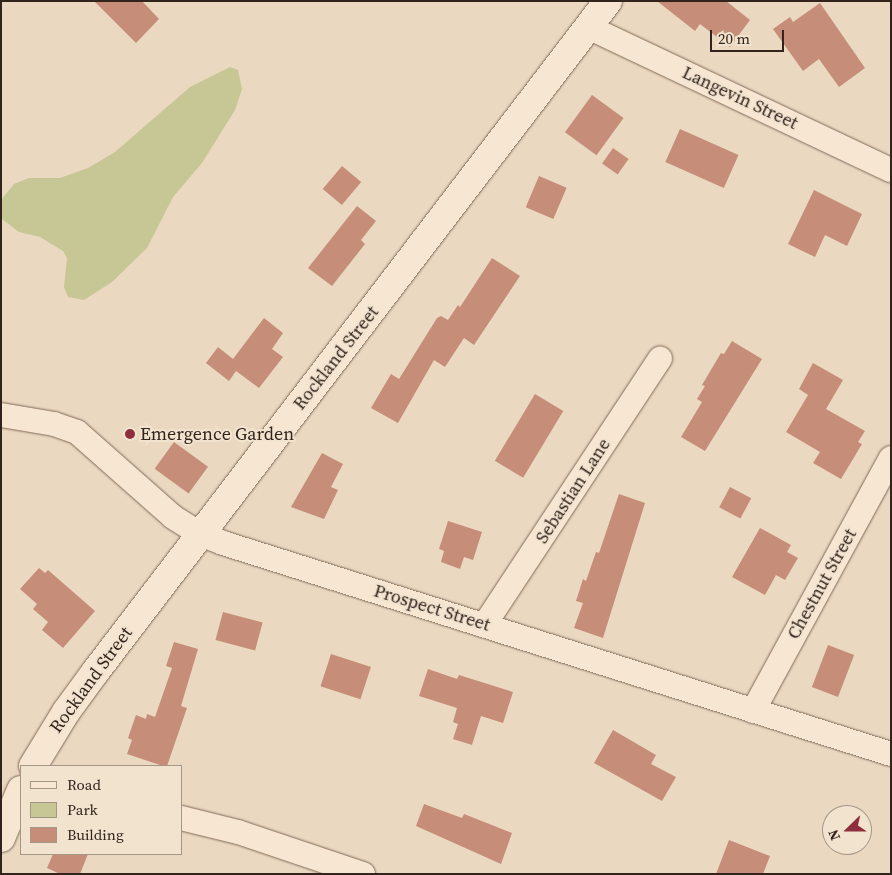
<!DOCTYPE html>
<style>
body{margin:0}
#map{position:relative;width:892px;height:875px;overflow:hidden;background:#ead8c0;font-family:"Source Serif 4",serif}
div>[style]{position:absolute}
.green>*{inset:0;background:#c7c695}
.building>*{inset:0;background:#c68e78;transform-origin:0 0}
.roads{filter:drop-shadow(0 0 1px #816959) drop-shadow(0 0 1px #816959)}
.street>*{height:24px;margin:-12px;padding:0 12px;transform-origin:12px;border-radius:12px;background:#f6e6d2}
.secondary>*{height:28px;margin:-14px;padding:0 14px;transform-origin:14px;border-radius:14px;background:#f6e6d2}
.dots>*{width:14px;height:14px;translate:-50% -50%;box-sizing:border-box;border:2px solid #f2e3cf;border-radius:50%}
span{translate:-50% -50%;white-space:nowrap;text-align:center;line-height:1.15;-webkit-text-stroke:4px #f2e3cf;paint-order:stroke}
.street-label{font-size:18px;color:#32241d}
.poi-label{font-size:18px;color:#32241d}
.left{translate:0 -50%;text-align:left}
.frame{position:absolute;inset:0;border:2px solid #32241d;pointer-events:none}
.legend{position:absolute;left:20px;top:765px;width:162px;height:90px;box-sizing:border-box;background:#f2e3cf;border:1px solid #a59788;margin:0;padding:6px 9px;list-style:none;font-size:15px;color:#32241d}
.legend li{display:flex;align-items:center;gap:10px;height:25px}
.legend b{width:25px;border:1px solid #a59788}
.north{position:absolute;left:822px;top:805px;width:50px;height:50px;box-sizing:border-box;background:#f2e3cf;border:1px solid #a59788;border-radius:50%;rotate:248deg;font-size:14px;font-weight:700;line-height:20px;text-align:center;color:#32241d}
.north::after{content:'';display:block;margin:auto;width:18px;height:22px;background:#8c2e3b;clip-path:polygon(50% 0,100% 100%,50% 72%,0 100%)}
.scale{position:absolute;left:710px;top:30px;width:74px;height:22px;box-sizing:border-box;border:2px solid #32241d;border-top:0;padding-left:6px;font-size:15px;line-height:18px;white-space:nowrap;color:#32241d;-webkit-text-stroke:4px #f2e3cf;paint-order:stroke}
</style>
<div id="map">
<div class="green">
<i style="clip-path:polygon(230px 67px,238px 70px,242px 89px,235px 110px,202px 163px,173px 197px,147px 248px,112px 282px,84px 300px,68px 297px,64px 287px,67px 258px,63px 251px,40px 237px,19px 232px,2px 219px,1px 200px,14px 184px,29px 178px,60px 178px,88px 168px,115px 152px,190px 87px)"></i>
</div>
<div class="building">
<i style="clip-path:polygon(94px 1px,142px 1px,159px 19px,136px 43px)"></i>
<i style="clip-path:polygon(657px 1px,726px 1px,750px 20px,730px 47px,700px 24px,695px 31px)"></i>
<i style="clip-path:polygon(820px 3px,865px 68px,839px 87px,819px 59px,803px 71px,773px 29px,790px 17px,793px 22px)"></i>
<i style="left:592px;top:95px;width:39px;height:46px;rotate:36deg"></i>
<i style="left:680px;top:129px;width:64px;height:36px;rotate:24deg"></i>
<i style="left:613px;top:148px;width:19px;height:19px;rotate:35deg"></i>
<i style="left:342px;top:166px;width:25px;height:30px;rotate:40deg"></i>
<i style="left:539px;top:176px;width:30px;height:34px;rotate:23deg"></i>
<i style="clip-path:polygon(814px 190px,862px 214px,847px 246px,825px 235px,815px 257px,788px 244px)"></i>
<i style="clip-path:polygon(357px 206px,376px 221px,361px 240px,365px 244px,332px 286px,308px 268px)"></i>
<i style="clip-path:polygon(492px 258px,520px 276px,474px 345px,464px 338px,445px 367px,434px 360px,398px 423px,371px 408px,391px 374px,399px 379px,437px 318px,441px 316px,448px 320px,458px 305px,460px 307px)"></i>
<i style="clip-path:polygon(264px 318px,283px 333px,272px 349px,283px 357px,259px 388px,236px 371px,229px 381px,206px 363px,218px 347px,233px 359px)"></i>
<i style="clip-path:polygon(732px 341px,762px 359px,705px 451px,681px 437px,702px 402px,697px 399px,705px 386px,702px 385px,721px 353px,724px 354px)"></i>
<i style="clip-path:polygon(813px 363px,843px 380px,826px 409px,865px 431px,858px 442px,862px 444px,841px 479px,813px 463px,820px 452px,786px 432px,808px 395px,799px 389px)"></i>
<i style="left:535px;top:394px;width:33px;height:78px;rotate:31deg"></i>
<i style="left:174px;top:442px;width:42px;height:33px;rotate:36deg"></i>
<i style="clip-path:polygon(322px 453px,343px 464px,331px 487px,338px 490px,324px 519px,291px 507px)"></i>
<i style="left:730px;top:487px;width:24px;height:23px;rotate:28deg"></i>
<i style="clip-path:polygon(619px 494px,645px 503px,603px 638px,574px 628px,583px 603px,576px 601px,583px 579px,586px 581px,596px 552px,599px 553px)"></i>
<i style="clip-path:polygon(448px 521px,482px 532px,473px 560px,464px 557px,460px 569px,441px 562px,444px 551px,439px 549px)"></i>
<i style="clip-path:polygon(760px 528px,791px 545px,787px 552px,798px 558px,785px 580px,776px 575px,765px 595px,732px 577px)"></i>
<i style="clip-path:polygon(39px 568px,45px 573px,48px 570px,95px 611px,63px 648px,42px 630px,48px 622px,33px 609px,37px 604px,20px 589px)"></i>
<i style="left:223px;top:612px;width:41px;height:29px;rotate:15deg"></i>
<i style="clip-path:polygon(174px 642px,198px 649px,181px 706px,187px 708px,167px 766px,163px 766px,127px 754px,132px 740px,128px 738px,136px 715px,146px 719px,147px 714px,155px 717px,172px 668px,166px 666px)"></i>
<i style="left:828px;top:645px;width:28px;height:45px;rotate:21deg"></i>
<i style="left:331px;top:654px;width:42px;height:34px;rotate:18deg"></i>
<i style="clip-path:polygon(428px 669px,457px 679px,459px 675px,513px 692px,503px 723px,481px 716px,472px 745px,453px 739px,458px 724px,453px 722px,457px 708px,419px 696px)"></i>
<i style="clip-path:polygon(613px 730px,656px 755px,651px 764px,676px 777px,662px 801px,594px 763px)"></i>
<i style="clip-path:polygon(424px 804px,462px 818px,464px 814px,512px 833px,501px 864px,416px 826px)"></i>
<i style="clip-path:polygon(729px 840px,770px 856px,763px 874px,716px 874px)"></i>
<i style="clip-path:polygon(53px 854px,88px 854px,80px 874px,60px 874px,47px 868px)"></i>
</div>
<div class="roads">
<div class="street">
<i style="left:588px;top:27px;width:335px;rotate:25.3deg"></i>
<i style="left:1px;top:415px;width:54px;rotate:9.6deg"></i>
<i style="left:54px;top:424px;width:24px;rotate:19deg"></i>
<i style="left:77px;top:432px;width:128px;rotate:41.5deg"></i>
<i style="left:173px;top:517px;width:32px;rotate:32deg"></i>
<i style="left:200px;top:534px;width:25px;rotate:21deg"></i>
<i style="left:223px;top:543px;width:701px;rotate:17.53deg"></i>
<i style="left:485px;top:624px;width:318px;rotate:-56.6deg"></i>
<i style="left:753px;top:711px;width:288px;rotate:-61.4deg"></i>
<i style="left:181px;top:818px;width:59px;rotate:13.8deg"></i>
<i style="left:238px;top:832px;width:132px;rotate:18.6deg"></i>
</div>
<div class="secondary">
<i style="left:33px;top:766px;width:63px;rotate:-58.6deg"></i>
<i style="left:66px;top:712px;width:51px;rotate:-53.8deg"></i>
<i style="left:96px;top:671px;width:843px;rotate:-52.61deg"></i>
<i style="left:1px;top:838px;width:52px;rotate:-67.4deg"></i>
</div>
</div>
<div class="dots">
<i style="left:130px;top:434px;background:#8c2e3b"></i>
</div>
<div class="street-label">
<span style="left:740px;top:98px;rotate:25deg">Langevin Street</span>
<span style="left:336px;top:358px;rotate:-52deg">Rockland Street</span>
<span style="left:573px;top:491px;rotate:-57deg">Sebastian Lane</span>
<span style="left:822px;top:584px;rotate:-61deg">Chestnut Street</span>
<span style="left:432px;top:608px;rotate:17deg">Prospect Street</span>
<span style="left:91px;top:680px;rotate:-54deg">Rockland Street</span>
</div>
<div class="poi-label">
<span class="left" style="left:140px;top:434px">Emergence Garden</span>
</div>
<div class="frame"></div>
<ul class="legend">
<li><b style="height:6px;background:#f6e6d2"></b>Road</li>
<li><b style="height:14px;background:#c7c695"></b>Park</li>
<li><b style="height:14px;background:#c68e78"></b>Building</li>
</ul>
<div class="north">N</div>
<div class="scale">20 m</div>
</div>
